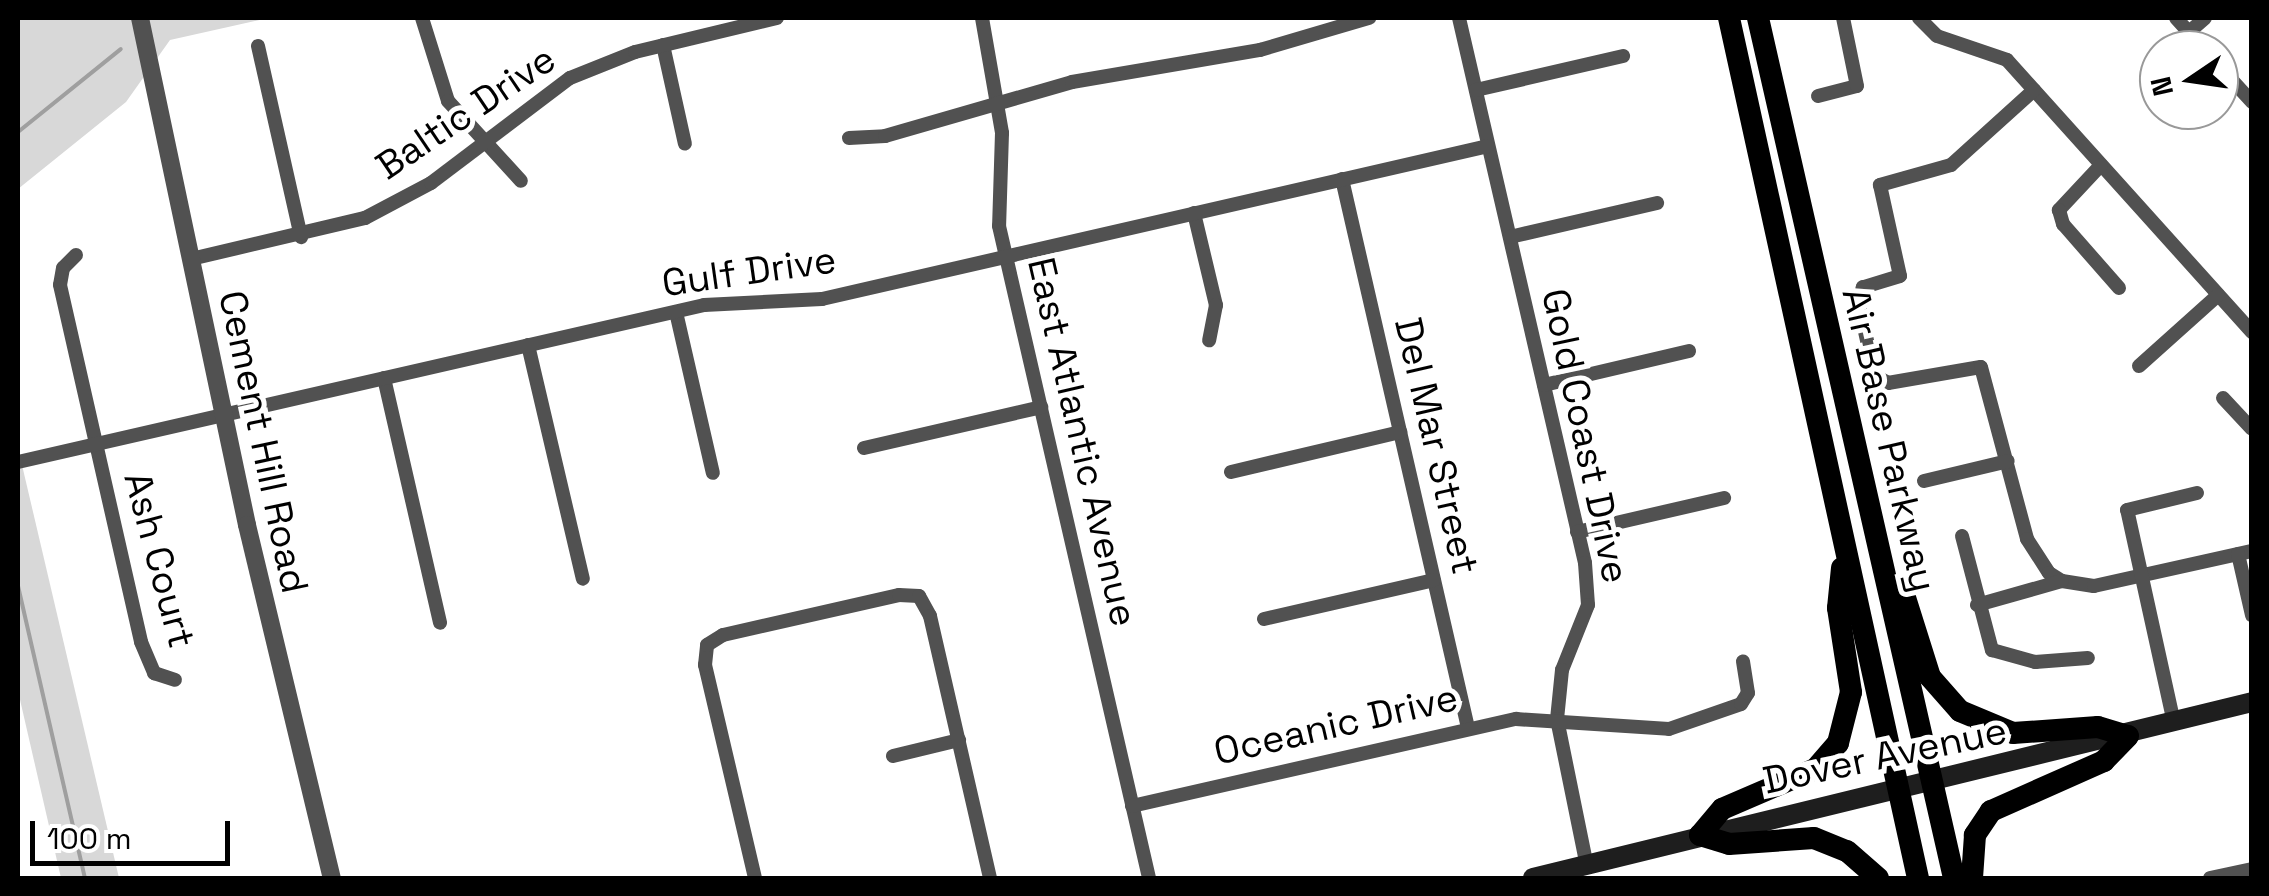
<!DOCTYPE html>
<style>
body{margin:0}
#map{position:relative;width:2269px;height:896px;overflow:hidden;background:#fff;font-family:"Space Grotesk",sans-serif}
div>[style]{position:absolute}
.green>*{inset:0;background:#d8d8d8}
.stream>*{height:4px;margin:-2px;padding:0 2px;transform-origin:2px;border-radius:2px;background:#9f9f9f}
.minor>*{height:14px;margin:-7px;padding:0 7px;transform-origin:7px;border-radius:7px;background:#515151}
.tertiary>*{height:18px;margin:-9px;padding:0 9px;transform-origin:9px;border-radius:9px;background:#515151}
.secondary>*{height:20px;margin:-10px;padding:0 10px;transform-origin:10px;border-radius:10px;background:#1e1e1e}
.primary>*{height:22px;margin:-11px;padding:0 11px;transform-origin:11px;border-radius:11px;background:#000}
span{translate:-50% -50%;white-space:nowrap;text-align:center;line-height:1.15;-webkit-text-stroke:10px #fff;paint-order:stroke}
.street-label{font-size:38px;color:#000}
.frame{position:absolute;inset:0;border:20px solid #000;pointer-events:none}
.north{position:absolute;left:2139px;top:30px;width:100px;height:100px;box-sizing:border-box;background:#fff;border:2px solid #999;border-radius:50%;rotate:257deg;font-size:28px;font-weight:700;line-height:40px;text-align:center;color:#000}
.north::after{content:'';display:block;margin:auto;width:35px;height:45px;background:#000;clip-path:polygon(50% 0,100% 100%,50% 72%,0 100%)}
.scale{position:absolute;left:30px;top:821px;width:200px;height:45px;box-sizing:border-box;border:5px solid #000;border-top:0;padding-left:12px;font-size:30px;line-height:35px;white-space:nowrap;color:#000;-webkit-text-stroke:8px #fff;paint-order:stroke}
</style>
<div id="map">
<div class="green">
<i style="clip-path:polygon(18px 18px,268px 18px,170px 40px,126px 102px,18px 189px)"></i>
<i style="clip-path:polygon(18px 448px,119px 878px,61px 878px,18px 691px)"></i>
</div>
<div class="stream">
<i style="left:18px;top:132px;width:132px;rotate:-38.9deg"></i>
<i style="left:18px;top:586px;width:300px;rotate:77.1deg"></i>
</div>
<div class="minor">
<i style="left:422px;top:18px;width:87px;rotate:72.6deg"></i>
<i style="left:448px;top:101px;width:108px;rotate:47.6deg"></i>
<i style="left:982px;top:18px;width:117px;rotate:80.1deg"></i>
<i style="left:1002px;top:133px;width:93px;rotate:91.8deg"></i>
<i style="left:999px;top:226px;width:669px;rotate:77.04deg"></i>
<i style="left:1459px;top:18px;width:559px;rotate:76.98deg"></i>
<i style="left:1585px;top:563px;width:42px;rotate:85.9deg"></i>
<i style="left:1588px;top:605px;width:70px;rotate:111.8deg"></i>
<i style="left:1562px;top:670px;width:49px;rotate:95.8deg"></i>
<i style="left:1557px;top:719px;width:150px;rotate:78.5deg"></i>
<i style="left:1919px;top:18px;width:25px;rotate:45deg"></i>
<i style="left:1937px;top:36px;width:74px;rotate:18.9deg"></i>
<i style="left:2007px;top:60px;width:366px;rotate:48deg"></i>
<i style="left:2176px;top:18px;width:43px;rotate:47.8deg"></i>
<i style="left:2189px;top:32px;width:21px;rotate:-41deg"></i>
<i style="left:663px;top:45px;width:101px;rotate:77.5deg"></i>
<i style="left:258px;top:46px;width:196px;rotate:77.3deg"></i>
<i style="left:2219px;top:66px;width:49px;rotate:47.5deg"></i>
<i style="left:1476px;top:90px;width:151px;rotate:-13deg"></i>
<i style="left:2034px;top:90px;width:112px;rotate:137.9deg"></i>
<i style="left:1951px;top:165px;width:74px;rotate:164.3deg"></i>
<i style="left:1880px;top:185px;width:93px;rotate:77.6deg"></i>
<i style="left:1900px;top:276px;width:39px;rotate:163deg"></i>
<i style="left:1863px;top:287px;width:18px;rotate:103deg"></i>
<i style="left:1859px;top:305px;width:73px;rotate:77.3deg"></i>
<i style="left:1875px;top:376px;width:15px;rotate:28deg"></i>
<i style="left:1888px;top:383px;width:94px;rotate:-9.8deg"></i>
<i style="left:1981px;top:367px;width:178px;rotate:75deg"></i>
<i style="left:2027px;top:539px;width:40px;rotate:57.1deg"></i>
<i style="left:2049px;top:573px;width:15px;rotate:32deg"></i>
<i style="left:2062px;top:581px;width:32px;rotate:9deg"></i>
<i style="left:2094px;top:586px;width:162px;rotate:-12.5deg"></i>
<i style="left:1818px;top:96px;width:40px;rotate:-14.4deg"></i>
<i style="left:1857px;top:86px;width:69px;rotate:-101.6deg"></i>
<i style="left:849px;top:138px;width:36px;rotate:-3deg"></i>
<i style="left:885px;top:136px;width:195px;rotate:-16.1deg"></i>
<i style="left:1072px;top:82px;width:191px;rotate:-9.7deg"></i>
<i style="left:1260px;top:50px;width:114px;rotate:-16.4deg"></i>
<i style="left:2101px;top:165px;width:62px;rotate:133deg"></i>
<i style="left:2059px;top:210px;width:15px;rotate:74deg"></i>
<i style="left:2063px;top:224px;width:85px;rotate:48.8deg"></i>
<i style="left:1342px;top:179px;width:563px;rotate:77.07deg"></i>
<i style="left:1194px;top:213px;width:95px;rotate:76.6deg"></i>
<i style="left:1216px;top:305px;width:36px;rotate:101deg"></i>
<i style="left:1510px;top:237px;width:151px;rotate:-13deg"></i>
<i style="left:76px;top:255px;width:18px;rotate:135deg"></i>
<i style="left:63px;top:268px;width:17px;rotate:100deg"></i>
<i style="left:60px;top:285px;width:366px;rotate:77.2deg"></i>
<i style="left:141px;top:642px;width:34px;rotate:67deg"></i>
<i style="left:154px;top:673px;width:22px;rotate:18deg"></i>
<i style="left:191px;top:259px;width:179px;rotate:-13.3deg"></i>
<i style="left:365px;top:218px;width:75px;rotate:-27.9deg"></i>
<i style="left:431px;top:183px;width:174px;rotate:-37.1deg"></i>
<i style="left:570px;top:78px;width:70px;rotate:-21.8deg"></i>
<i style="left:635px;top:52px;width:146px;rotate:-13.5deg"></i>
<i style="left:676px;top:312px;width:165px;rotate:77.1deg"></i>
<i style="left:528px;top:345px;width:240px;rotate:76.8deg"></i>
<i style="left:2139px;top:366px;width:106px;rotate:-41.9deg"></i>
<i style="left:384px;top:378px;width:251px;rotate:77.1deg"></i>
<i style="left:1544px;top:385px;width:149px;rotate:-13.2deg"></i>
<i style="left:2223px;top:398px;width:42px;rotate:46.9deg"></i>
<i style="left:864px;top:448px;width:182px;rotate:-13deg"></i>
<i style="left:18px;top:462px;width:704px;rotate:-12.89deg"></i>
<i style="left:704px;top:305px;width:118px;rotate:-2.9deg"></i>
<i style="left:822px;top:299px;width:683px;rotate:-12.94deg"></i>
<i style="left:1231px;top:472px;width:174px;rotate:-13.3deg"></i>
<i style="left:1924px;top:481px;width:86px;rotate:-13.4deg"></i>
<i style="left:1577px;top:532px;width:151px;rotate:-13deg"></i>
<i style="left:1962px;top:536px;width:118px;rotate:75.3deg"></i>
<i style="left:1992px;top:650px;width:45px;rotate:15.6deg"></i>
<i style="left:2035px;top:662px;width:53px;rotate:-4.3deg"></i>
<i style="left:2238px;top:554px;width:63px;rotate:77.1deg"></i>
<i style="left:1977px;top:605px;width:88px;rotate:-15.8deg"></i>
<i style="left:1264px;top:619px;width:174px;rotate:-12.9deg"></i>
<i style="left:2174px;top:723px;width:218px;rotate:-102.4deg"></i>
<i style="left:2127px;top:510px;width:72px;rotate:-13.7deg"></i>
<i style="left:893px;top:756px;width:68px;rotate:-13.6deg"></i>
<i style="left:1132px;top:806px;width:394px;rotate:-12.8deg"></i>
<i style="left:1516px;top:719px;width:153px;rotate:3.7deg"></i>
<i style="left:1669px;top:729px;width:76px;rotate:-19.1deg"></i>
<i style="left:1741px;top:704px;width:13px;rotate:-58deg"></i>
<i style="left:1748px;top:693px;width:32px;rotate:-99deg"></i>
<i style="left:755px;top:878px;width:219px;rotate:-103.2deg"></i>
<i style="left:705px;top:665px;width:20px;rotate:-84deg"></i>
<i style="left:707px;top:645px;width:19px;rotate:-32deg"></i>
<i style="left:723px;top:635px;width:180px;rotate:-12.8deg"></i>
<i style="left:899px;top:595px;width:20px;rotate:3deg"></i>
<i style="left:919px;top:596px;width:23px;rotate:61deg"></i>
<i style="left:930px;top:616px;width:269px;rotate:77.1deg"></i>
<i style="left:2210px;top:878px;width:43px;rotate:-12.1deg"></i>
</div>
<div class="tertiary">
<i style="left:140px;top:18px;width:518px;rotate:78.08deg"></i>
<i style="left:247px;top:525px;width:363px;rotate:76.5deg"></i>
</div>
<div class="secondary">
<i style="left:1533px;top:878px;width:740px;rotate:-13.75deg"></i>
</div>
<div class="primary">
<i style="left:1729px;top:18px;width:881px;rotate:77.61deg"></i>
<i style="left:1758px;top:18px;width:882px;rotate:77.16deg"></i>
<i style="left:1842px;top:568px;width:40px;rotate:95.7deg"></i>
<i style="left:1838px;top:608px;width:85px;rotate:81.2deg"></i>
<i style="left:1851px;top:692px;width:53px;rotate:104.3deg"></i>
<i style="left:1838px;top:743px;width:35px;rotate:131deg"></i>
<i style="left:1815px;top:769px;width:101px;rotate:156.7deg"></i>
<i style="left:1722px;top:809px;width:34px;rotate:130deg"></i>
<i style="left:1700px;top:835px;width:30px;rotate:17deg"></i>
<i style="left:1729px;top:844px;width:85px;rotate:-4deg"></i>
<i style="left:1814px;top:838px;width:35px;rotate:22deg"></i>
<i style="left:1847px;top:851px;width:41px;rotate:41.1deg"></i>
<i style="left:1902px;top:588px;width:93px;rotate:72.5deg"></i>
<i style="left:1930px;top:677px;width:45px;rotate:48.6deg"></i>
<i style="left:1960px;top:711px;width:57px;rotate:22.5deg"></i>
<i style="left:2013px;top:733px;width:85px;rotate:-4deg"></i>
<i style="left:2098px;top:727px;width:31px;rotate:17deg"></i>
<i style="left:2128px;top:736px;width:35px;rotate:134deg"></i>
<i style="left:2104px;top:761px;width:124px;rotate:156.1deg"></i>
<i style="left:1991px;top:811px;width:29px;rotate:124deg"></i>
<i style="left:1975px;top:835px;width:43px;rotate:94deg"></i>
</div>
<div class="street-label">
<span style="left:466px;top:113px;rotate:-34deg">Baltic Drive</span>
<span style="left:749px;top:272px;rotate:-8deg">Gulf Drive</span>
<span style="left:1585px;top:436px;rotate:78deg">Gold Coast Drive</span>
<span style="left:1889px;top:440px;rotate:77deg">Air Base Parkway</span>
<span style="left:263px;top:442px;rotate:78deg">Cement Hill Road</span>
<span style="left:1082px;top:442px;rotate:77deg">East Atlantic Avenue</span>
<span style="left:1436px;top:446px;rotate:77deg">Del Mar Street</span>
<span style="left:159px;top:560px;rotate:75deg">Ash Court</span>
<span style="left:1336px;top:725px;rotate:-13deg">Oceanic Drive</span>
<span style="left:1885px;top:756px;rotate:-12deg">Dover Avenue</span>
</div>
<div class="frame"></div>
<div class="north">N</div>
<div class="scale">100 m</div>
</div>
